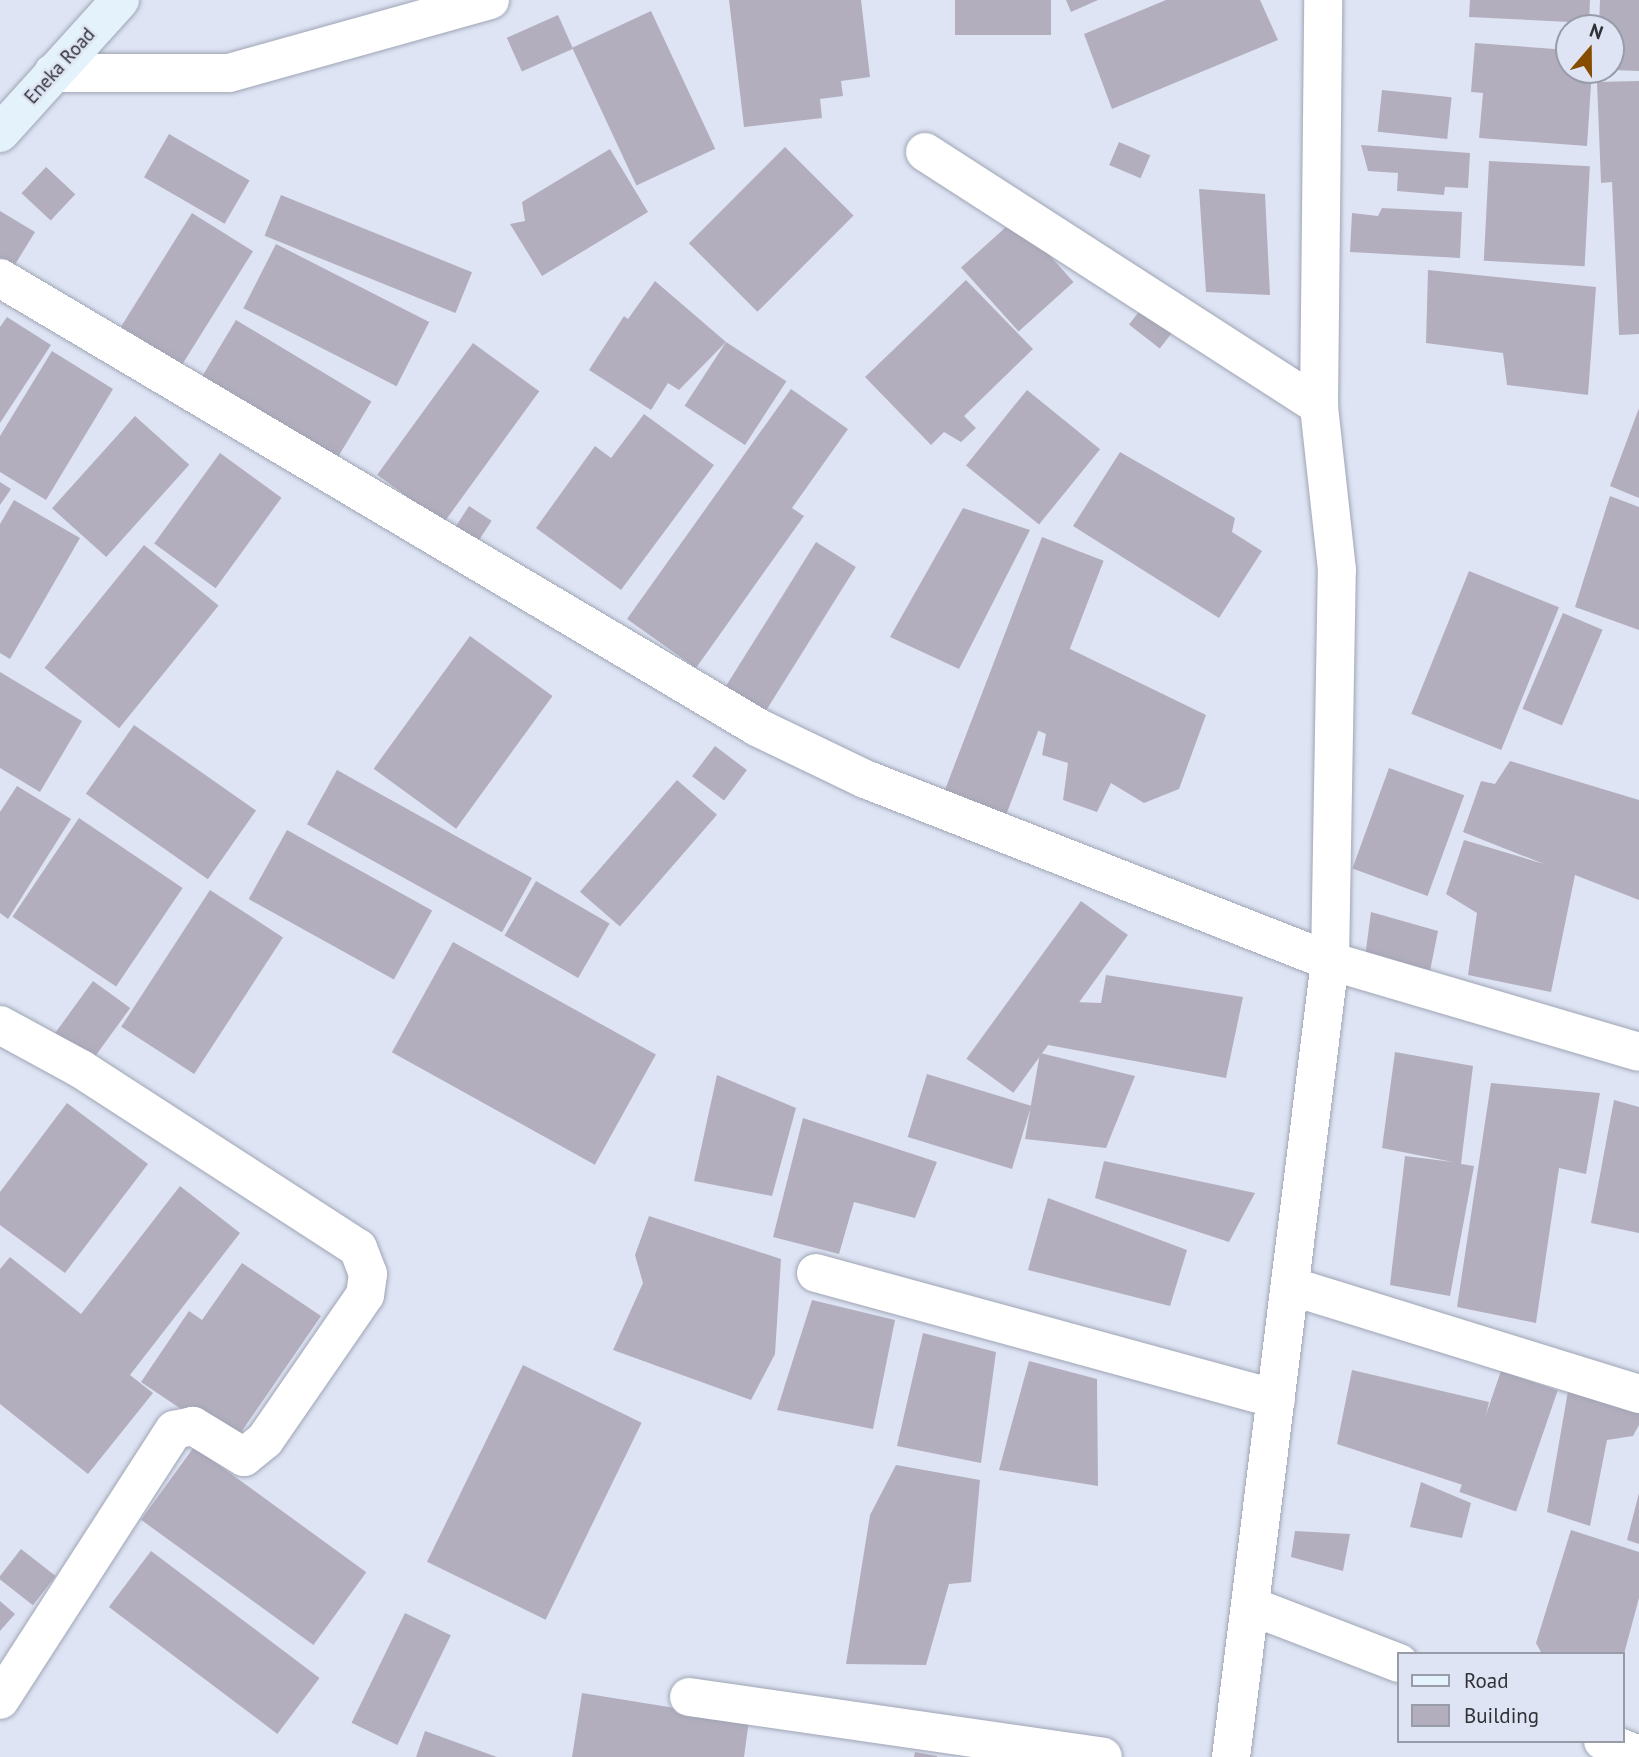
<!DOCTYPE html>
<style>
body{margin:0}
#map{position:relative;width:1639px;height:1757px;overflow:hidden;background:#dee4f4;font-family:"PT Sans",sans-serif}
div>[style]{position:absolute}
.building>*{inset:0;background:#b3aebe;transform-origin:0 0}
.roads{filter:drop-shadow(0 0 2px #9fa5b4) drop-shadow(0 0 2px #9fa5b4)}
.minor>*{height:38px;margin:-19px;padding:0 19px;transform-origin:19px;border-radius:19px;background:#fff}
.secondary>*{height:38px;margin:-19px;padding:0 19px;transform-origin:19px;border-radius:19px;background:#e3f2fb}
span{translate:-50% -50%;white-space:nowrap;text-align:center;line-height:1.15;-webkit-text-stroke:5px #dee4f4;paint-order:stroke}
.street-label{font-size:19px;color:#2f3137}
.legend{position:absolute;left:1397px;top:1652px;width:228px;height:91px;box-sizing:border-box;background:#dee4f4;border:2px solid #989ca8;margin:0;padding:9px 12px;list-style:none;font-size:21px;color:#2f3137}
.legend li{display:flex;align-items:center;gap:14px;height:35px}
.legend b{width:35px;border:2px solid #989ca8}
.north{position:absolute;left:1555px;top:14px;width:70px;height:70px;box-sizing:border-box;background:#dee4f4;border:2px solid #989ca8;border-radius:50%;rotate:20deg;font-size:19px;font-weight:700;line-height:28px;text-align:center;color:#2f3137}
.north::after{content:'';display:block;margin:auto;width:24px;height:32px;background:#864d00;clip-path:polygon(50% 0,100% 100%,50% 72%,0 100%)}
</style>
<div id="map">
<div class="building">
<i style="clip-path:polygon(729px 0,861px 0,870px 77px,841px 81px,843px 96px,820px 99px,822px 118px,744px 127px)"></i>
<i style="left:955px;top:0;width:96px;height:35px"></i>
<i style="clip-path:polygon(1066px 0,1098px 0,1071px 12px)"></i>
<i style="clip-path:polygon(1166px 0,1260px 0,1278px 40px,1112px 109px,1084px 34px)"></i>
<i style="clip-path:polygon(1470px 0,1590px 0,1589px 23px,1469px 17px)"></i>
<i style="clip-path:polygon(1600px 0,1639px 0,1639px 71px,1611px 70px,1611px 28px,1599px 28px)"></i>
<i style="left:651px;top:11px;width:152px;height:87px;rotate:65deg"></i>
<i style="left:558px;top:15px;width:37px;height:56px;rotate:66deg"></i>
<i style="clip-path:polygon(1475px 43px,1569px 50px,1569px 70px,1592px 70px,1587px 146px,1479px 138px,1483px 93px,1471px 92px)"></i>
<i style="clip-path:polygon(1639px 81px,1639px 334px,1619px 335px,1612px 182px,1601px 183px,1597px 82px)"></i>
<i style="left:1382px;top:90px;width:70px;height:42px;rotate:6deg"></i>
<i style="left:169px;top:134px;width:93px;height:50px;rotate:30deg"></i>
<i style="left:1119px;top:142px;width:34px;height:25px;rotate:23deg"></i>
<i style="clip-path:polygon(1361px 145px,1470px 153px,1468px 188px,1445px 187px,1444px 195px,1397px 191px,1398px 173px,1368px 171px)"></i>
<i style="left:785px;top:147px;width:97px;height:136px;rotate:45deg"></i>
<i style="clip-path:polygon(610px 149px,648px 212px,542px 276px,510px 224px,525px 221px,522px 202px)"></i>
<i style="left:1489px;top:161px;width:101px;height:100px;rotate:3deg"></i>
<i style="left:46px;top:167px;width:40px;height:36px;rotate:43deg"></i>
<i style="clip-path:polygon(1199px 189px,1265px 194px,1270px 295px,1206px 292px)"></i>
<i style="left:281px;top:195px;width:206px;height:44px;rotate:22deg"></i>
<i style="clip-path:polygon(1382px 208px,1462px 212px,1460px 258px,1350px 252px,1352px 213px,1378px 216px)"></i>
<i style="clip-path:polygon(0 211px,35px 232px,11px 271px,0 265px)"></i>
<i style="left:192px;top:213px;width:72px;height:134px;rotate:32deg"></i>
<i style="left:1016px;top:218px;width:86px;height:74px;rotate:48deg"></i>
<i style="left:276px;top:244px;width:172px;height:72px;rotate:27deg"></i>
<i style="clip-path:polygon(1428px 270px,1596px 287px,1588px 395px,1507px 385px,1503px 353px,1426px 343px)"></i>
<i style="clip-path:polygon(966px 280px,1033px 349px,964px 416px,976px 428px,961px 442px,944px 432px,931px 445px,865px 377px)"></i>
<i style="clip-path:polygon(655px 281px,726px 342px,679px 390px,668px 383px,651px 410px,589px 370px,624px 316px,628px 319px)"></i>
<i style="left:1145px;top:304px;width:39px;height:26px;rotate:38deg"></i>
<i style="clip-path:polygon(7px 317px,51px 345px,0 423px,0 327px)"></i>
<i style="left:236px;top:320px;width:158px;height:65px;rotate:31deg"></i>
<i style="left:726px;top:342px;width:72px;height:76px;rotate:33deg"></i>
<i style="left:473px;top:343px;width:82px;height:163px;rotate:36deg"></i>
<i style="clip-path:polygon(52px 351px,113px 389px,46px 500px,0 472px,0 436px)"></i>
<i style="clip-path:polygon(791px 389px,848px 429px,792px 508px,804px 516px,696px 668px,627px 619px)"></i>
<i style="left:1027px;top:390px;width:94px;height:97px;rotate:39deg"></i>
<i style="clip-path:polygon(1639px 408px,1639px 498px,1610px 486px)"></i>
<i style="clip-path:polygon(644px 414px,714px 465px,621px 590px,536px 528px,595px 446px,611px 458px)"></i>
<i style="left:135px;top:416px;width:73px;height:124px;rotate:42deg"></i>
<i style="clip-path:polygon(1120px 452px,1235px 518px,1232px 532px,1262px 551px,1219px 618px,1073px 526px)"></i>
<i style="left:220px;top:453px;width:76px;height:112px;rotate:36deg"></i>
<i style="clip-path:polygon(0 482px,11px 489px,0 505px)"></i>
<i style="clip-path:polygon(1610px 496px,1639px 507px,1639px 630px,1575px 607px)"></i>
<i style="clip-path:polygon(14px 500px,80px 538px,10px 659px,0 653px,0 524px)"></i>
<i style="left:469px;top:506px;width:27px;height:27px;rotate:33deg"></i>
<i style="clip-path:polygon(963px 508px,1030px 530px,959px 669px,890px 637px)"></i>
<i style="left:1042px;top:537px;width:66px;height:275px;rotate:21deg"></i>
<i style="left:816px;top:542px;width:47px;height:179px;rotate:32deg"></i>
<i style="left:144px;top:545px;width:96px;height:158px;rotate:39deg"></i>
<i style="left:1469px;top:571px;width:97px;height:154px;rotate:22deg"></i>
<i style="left:1563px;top:613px;width:43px;height:104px;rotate:23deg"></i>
<i style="left:470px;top:636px;width:102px;height:164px;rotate:36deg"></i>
<i style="clip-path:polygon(1068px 648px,1206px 715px,1179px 789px,1144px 803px,1111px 783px,1097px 812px,1063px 800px,1068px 763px,1042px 755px,1046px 734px,1030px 727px)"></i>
<i style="clip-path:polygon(0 672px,82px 721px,40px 792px,0 768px)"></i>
<i style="left:134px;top:725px;width:149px;height:84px;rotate:35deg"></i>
<i style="left:715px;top:746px;width:40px;height:38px;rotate:37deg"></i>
<i style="clip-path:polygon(1510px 761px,1639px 800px,1639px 900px,1575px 875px,1551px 992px,1468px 975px,1477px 913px,1446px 894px,1464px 840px,1544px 864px,1463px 832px,1481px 781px,1495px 784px)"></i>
<i style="left:1389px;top:768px;width:80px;height:107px;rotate:20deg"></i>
<i style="left:337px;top:770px;width:223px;height:62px;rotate:29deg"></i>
<i style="left:677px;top:780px;width:53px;height:148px;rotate:41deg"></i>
<i style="clip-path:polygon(17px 786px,71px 819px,8px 919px,0 913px,0 812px)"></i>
<i style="left:79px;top:818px;width:125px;height:119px;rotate:34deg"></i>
<i style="left:287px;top:830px;width:166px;height:79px;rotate:29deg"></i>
<i style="left:536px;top:881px;width:85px;height:63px;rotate:30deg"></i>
<i style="left:210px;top:890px;width:87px;height:163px;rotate:33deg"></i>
<i style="left:1081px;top:901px;width:58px;height:195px;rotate:36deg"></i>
<i style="clip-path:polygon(1371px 912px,1438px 931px,1430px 971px,1365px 957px)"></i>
<i style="left:453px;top:942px;width:232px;height:126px;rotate:29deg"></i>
<i style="clip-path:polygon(1106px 975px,1243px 997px,1226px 1078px,1048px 1045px,1075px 1002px,1101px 1003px)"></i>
<i style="left:93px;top:981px;width:46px;height:69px;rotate:36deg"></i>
<i style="clip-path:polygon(1395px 1052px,1473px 1066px,1461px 1164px,1474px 1166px,1450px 1296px,1390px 1285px,1405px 1156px,1453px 1162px,1382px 1148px)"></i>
<i style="clip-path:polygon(1040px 1053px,1135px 1076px,1106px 1148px,1025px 1139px)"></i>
<i style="left:927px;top:1074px;width:109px;height:66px;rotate:17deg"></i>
<i style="clip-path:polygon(717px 1075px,796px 1108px,772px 1196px,694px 1181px)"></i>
<i style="clip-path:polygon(1491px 1083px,1600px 1093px,1586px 1174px,1559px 1168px,1536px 1323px,1457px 1307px)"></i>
<i style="clip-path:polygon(1614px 1100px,1639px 1107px,1639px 1233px,1591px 1223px)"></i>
<i style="clip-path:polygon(67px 1103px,148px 1164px,65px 1273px,0 1225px,0 1192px)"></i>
<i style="clip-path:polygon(803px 1118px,937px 1162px,915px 1218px,854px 1202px,839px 1254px,773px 1237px)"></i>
<i style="clip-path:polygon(1104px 1161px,1255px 1193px,1229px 1242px,1095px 1198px)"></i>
<i style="clip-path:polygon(180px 1186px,240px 1233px,130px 1375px,153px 1393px,88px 1474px,0 1404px,0 1269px,10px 1257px,81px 1314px)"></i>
<i style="clip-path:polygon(1048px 1198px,1187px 1250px,1170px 1306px,1028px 1270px)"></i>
<i style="clip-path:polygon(649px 1216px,781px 1259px,775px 1354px,751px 1400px,613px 1350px,643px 1283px,635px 1255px)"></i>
<i style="clip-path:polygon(242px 1263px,321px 1316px,233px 1444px,141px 1382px,189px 1311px,202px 1320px)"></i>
<i style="clip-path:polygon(812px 1300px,895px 1320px,873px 1429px,777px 1410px)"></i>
<i style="clip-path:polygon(923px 1333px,996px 1352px,981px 1463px,897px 1446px)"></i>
<i style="clip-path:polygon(1029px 1361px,1097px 1379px,1098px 1486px,999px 1470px)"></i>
<i style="left:523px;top:1365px;width:132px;height:219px;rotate:26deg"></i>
<i style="clip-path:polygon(1352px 1370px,1489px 1402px,1469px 1487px,1337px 1444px)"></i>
<i style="left:1501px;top:1371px;width:60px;height:128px;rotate:19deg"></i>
<i style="clip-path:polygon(1568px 1391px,1639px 1404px,1639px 1425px,1633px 1436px,1607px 1440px,1590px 1526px,1547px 1512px)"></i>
<i style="left:194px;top:1447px;width:213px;height:90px;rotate:36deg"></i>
<i style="clip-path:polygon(896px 1465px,980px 1480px,971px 1582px,949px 1584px,926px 1665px,846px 1664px,870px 1515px)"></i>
<i style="clip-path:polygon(1421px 1482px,1471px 1503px,1462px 1538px,1410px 1527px)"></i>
<i style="clip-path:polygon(1639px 1493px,1639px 1544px,1627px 1540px)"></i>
<i style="clip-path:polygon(1571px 1530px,1639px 1552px,1639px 1598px,1624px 1654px,1542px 1654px,1536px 1643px)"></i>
<i style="clip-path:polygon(1295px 1531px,1350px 1534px,1343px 1571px,1291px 1557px)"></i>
<i style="left:21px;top:1549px;width:44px;height:37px;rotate:38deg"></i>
<i style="left:151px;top:1551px;width:211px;height:70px;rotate:37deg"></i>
<i style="clip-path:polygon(0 1601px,15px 1614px,0 1631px)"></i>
<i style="left:405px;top:1613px;width:51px;height:122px;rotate:26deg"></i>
<i style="clip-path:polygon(582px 1693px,749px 1720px,744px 1757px,572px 1757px)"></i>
<i style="clip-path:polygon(425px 1731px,497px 1757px,416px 1757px)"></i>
<i style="clip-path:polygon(915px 1752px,937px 1756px,937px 1757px,914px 1757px)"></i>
</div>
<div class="roads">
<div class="minor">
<i style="left:53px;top:73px;width:176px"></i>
<i style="left:229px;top:73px;width:271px;rotate:-15.6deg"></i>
<i style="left:925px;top:152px;width:469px;rotate:32.8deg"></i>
<i style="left:0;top:278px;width:880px;rotate:30.67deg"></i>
<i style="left:757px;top:727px;width:120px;rotate:25.7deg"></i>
<i style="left:865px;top:779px;width:499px;rotate:21.4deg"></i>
<i style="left:1330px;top:961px;width:322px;rotate:16.4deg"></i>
<i style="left:0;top:1025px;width:92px;rotate:28.5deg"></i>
<i style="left:81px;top:1069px;width:330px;rotate:32.9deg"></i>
<i style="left:358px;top:1248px;width:28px;rotate:69deg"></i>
<i style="left:368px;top:1274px;width:21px;rotate:98deg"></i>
<i style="left:365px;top:1295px;width:176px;rotate:124.6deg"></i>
<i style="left:265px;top:1440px;width:27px;rotate:141deg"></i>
<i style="left:244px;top:1457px;width:60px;rotate:-148.7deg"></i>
<i style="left:193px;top:1426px;width:19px;rotate:168deg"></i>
<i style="left:174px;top:1430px;width:321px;rotate:122.8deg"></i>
<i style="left:816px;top:1273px;width:477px;rotate:15.3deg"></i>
<i style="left:1290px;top:1286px;width:365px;rotate:17.2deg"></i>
<i style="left:1251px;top:1606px;width:159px;rotate:21.1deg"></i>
<i style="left:689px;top:1697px;width:418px;rotate:8.2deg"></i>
<i style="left:1603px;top:1741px;width:39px;rotate:21deg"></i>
<i style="left:1231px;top:1757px;width:802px;rotate:-82.91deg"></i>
<i style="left:1330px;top:961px;width:391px;rotate:-89deg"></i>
<i style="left:1337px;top:570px;width:165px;rotate:-96.3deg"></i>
<i style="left:1319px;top:406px;width:406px;rotate:-89.4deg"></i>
</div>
<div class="secondary">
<i style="left:0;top:133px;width:179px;rotate:-47.9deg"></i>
</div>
</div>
<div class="street-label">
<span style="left:60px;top:66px;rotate:-48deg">Eneka Road</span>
</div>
<ul class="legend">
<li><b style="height:9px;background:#e3f2fb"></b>Road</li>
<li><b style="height:19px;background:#b3aebe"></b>Building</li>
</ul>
<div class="north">N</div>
</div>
